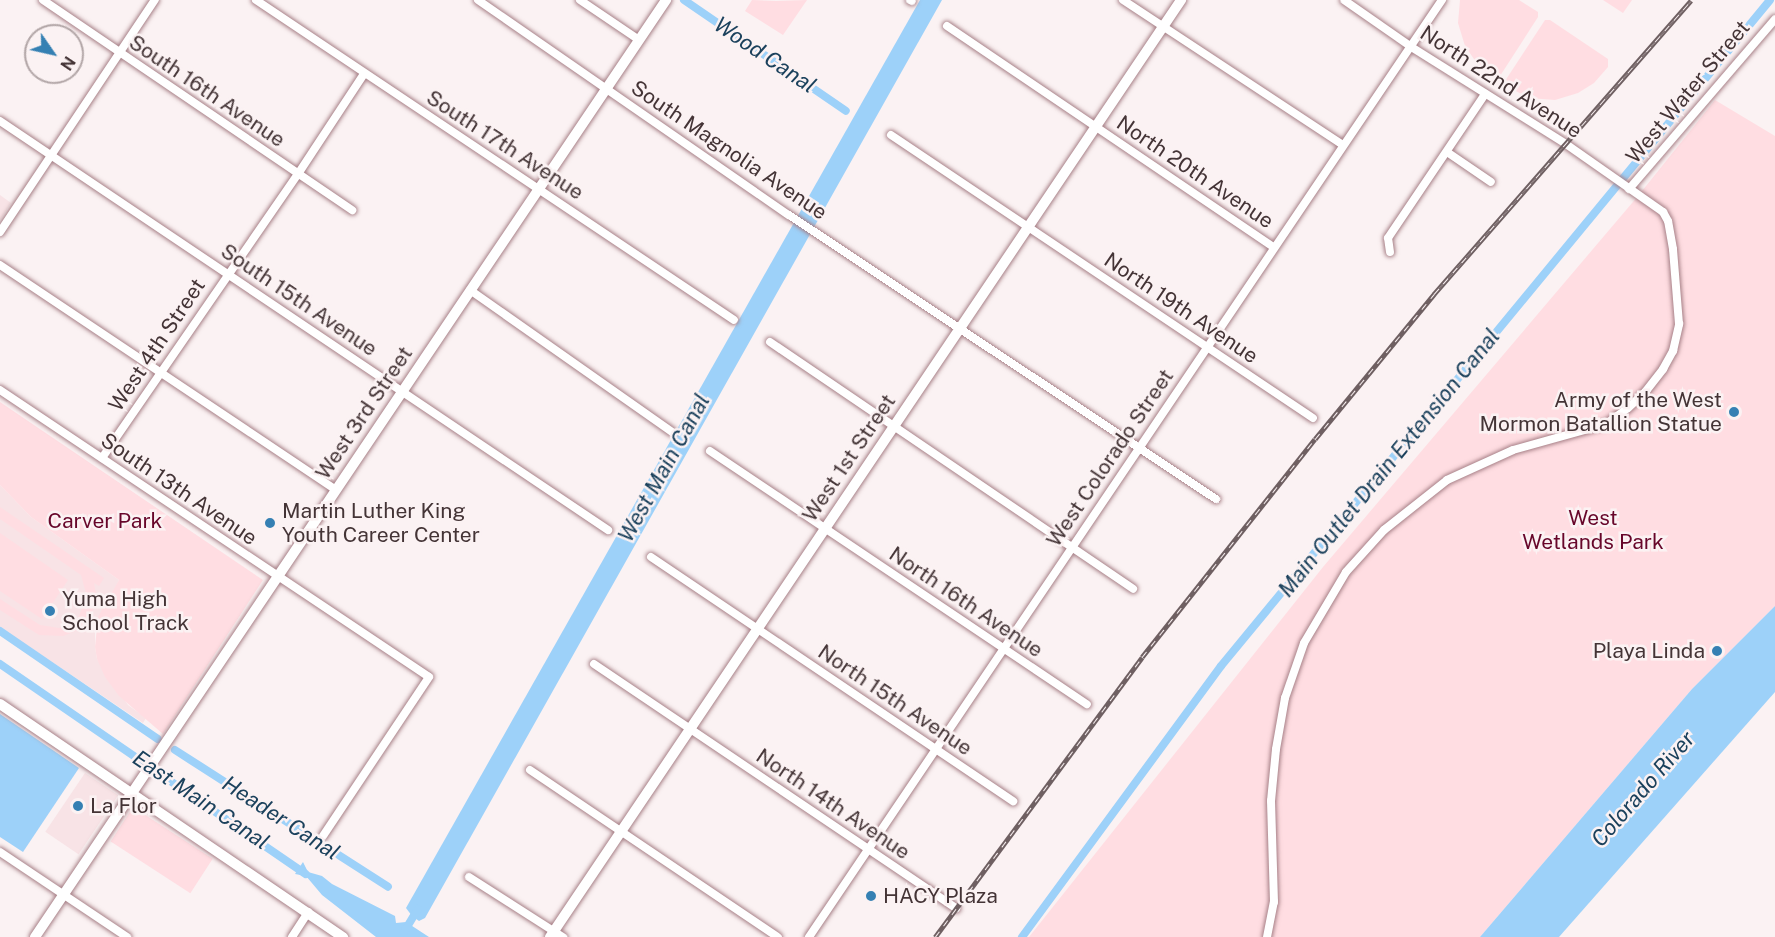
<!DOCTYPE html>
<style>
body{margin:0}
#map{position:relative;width:1775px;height:937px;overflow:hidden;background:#fbf2f3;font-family:"Public Sans",sans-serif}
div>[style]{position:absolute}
.built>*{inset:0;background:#f8e3e6;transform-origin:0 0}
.green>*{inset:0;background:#ffdde2;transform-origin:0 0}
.water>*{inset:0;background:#9dd1f9}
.canal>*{height:8px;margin:-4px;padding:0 4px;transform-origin:4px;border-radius:4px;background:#9dd1f9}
.roads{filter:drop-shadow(0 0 2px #a78087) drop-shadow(0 0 2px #a78087)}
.street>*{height:8px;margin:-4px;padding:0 4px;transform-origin:4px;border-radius:4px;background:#fff}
.secondary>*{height:10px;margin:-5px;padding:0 5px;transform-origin:5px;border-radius:5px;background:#fff}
.rail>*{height:4.5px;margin-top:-2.25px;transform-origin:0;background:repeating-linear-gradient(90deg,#fbf2f3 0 7px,#6f6062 0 14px);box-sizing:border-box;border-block:2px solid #6f6062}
.dots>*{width:16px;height:16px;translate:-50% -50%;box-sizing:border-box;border:3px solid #fbf2f3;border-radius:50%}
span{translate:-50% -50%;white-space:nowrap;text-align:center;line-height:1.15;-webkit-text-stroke:5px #fbf2f3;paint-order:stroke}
.street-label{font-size:21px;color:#443436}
.poi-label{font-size:21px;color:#443436}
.right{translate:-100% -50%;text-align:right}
.left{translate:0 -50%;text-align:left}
.park-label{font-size:21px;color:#67062a}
.water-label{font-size:22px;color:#1b415c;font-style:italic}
.north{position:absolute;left:24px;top:24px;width:60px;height:60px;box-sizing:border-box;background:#fbf2f3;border:2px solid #b2a6a7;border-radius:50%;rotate:124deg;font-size:16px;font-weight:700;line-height:24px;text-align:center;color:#443436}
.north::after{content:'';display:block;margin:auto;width:21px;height:27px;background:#3580b3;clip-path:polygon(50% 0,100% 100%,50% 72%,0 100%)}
</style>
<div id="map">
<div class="built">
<i style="clip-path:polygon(0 195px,11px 203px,0 220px)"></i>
<i style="clip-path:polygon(0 485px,31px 517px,119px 580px,95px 631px,95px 647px,97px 659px,128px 705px,146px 718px,143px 723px,0 627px)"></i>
<i style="left:85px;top:773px;width:40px;height:71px;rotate:34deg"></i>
</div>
<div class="green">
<i style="clip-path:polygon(752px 0,776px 1px,807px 0,783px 35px,745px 11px)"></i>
<i style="clip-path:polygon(1460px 0,1519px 0,1538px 12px,1538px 17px,1500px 76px,1491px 76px,1476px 62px,1465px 46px,1458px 23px)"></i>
<i style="clip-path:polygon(1603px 0,1632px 0,1623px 13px)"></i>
<i style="clip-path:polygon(1545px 20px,1550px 20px,1608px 59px,1608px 67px,1594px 83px,1578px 93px,1555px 100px,1529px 98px,1503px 84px)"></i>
<i style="clip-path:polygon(1715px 100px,1775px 136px,1775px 606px,1692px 689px,1480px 937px,1029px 937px,1323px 567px,1638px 196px)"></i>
<i style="clip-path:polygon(0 402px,263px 580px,163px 734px,119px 696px,105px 677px,97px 659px,95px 647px,98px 617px,119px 580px,31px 517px,0 485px)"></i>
<i style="clip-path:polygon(0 507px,104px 578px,99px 586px,94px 583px,96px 594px,93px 610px,78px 630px,63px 636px,39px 635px,0 610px,0 599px,40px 625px,59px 628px,78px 618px,87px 597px,81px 575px,0 519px)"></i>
<i style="clip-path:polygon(0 533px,68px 580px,42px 619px,0 591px)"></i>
<i style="left:133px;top:807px;width:95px;height:41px;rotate:33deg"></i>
</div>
<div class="water">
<i style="clip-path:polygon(920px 0,942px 0,425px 918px,419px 921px,412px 916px,406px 908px)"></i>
<i style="clip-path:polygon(1775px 606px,1775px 692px,1559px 937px,1480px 937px,1692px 689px)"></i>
<i style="clip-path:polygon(0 714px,79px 768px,23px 852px,0 837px)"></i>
<i style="clip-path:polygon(303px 862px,308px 872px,322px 876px,332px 884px,395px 916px,396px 923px,406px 922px,429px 937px,376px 937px,322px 895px,306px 876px,295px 874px)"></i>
</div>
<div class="canal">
<i style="left:684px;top:0;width:196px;rotate:34.4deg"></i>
<i style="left:0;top:631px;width:191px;rotate:34.4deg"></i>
<i style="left:0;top:664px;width:371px;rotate:34.5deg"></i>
<i style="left:175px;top:750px;width:253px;rotate:32.7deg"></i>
<i style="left:404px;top:932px;width:27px;rotate:-59deg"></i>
<i style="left:1022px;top:937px;width:336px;rotate:-53.7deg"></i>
<i style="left:1221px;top:666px;width:863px;rotate:-50.5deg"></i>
</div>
<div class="roads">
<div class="street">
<i style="left:43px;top:0;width:374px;rotate:34.2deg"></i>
<i style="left:256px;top:0;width:575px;rotate:33.8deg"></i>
<i style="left:478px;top:0;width:378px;rotate:34.7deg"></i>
<i style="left:789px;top:215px;width:513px;rotate:33.63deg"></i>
<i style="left:580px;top:0;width:71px;rotate:34.1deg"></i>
<i style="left:910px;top:0;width:2px;rotate:27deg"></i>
<i style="left:1123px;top:0;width:263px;rotate:33.4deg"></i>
<i style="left:947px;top:26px;width:395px;rotate:34.1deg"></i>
<i style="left:0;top:121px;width:733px;rotate:33.93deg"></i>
<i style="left:891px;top:135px;width:508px;rotate:33.85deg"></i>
<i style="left:1447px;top:152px;width:53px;rotate:34.3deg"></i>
<i style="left:1629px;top:189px;width:224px;rotate:-49.3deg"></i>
<i style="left:0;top:232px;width:279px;rotate:-56.3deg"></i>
<i style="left:1390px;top:252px;width:14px;rotate:-98deg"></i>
<i style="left:1388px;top:238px;width:174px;rotate:-56deg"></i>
<i style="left:0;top:265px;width:404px;rotate:33.8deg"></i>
<i style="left:470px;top:290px;width:247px;rotate:35.1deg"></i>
<i style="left:770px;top:342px;width:439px;rotate:34.2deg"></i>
<i style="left:0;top:390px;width:516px;rotate:33.78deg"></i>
<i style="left:429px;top:677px;width:191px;rotate:123.7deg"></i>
<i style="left:710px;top:451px;width:454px;rotate:33.9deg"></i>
<i style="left:102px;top:458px;width:345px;rotate:-55.4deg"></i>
<i style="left:298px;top:174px;width:120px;rotate:-56.6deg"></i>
<i style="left:651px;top:557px;width:437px;rotate:34deg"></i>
<i style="left:594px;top:664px;width:437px;rotate:34deg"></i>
<i style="left:530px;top:770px;width:299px;rotate:34deg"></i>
<i style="left:0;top:852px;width:153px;rotate:33.8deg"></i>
<i style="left:469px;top:877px;width:112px;rotate:32.6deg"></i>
<i style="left:292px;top:937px;width:30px;rotate:-57deg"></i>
<i style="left:809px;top:937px;width:1131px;rotate:-55.96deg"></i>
<i style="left:1267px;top:937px;width:36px;rotate:-79deg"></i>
<i style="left:1274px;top:902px;width:101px;rotate:-91.7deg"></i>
<i style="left:1271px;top:801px;width:52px;rotate:-84.5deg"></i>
<i style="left:1276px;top:749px;width:52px;rotate:-80deg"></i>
<i style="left:1285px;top:698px;width:58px;rotate:-70.9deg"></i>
<i style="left:1304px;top:643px;width:82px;rotate:-59.4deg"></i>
<i style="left:1346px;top:572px;width:57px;rotate:-47.9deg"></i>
<i style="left:1384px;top:530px;width:80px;rotate:-38.4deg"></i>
<i style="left:1447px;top:480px;width:72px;rotate:-24.4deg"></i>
<i style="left:1513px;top:450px;width:97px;rotate:-15.6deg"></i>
<i style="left:1606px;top:424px;width:27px;rotate:-36deg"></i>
<i style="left:1628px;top:408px;width:25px;rotate:-43deg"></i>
<i style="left:1646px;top:391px;width:28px;rotate:-52deg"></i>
<i style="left:1663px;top:369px;width:21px;rotate:-61deg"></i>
<i style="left:1673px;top:351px;width:28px;rotate:-77deg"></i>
<i style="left:1679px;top:324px;width:75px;rotate:-94.6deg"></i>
<i style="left:1673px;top:249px;width:28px;rotate:-100deg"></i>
<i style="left:1668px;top:221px;width:10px;rotate:-119deg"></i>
<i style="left:1663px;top:212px;width:118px;rotate:-145deg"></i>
<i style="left:1566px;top:144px;width:184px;rotate:-147.9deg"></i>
<i style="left:1410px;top:46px;width:80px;rotate:-145.1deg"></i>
</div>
<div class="secondary">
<i style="left:0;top:704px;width:415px;rotate:34.2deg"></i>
<i style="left:35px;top:937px;width:1130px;rotate:-56.04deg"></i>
<i style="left:550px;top:937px;width:1130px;rotate:-56.04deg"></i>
</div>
</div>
<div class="rail">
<i style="left:935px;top:937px;width:348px;rotate:-53.5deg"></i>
<i style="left:1142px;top:657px;width:278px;rotate:-51.6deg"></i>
<i style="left:1315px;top:439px;width:188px;rotate:-50.6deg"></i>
<i style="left:1434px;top:294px;width:390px;rotate:-48.8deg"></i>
</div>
<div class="dots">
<i style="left:1734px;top:412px;background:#3580b3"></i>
<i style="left:270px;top:523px;background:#3580b3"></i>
<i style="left:50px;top:611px;background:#3580b3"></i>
<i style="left:1717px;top:651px;background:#3580b3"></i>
<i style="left:78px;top:806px;background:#3580b3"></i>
<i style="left:871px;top:896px;background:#3580b3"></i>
</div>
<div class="street-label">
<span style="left:1501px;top:82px;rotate:33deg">North 22nd Avenue</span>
<span style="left:207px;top:91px;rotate:34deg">South 16th Avenue</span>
<span style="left:1688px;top:92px;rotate:-50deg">West Water Street</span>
<span style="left:505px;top:145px;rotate:33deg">South 17th Avenue</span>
<span style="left:729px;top:150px;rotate:34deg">South Magnolia Avenue</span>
<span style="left:1195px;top:172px;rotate:34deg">North 20th Avenue</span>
<span style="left:299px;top:300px;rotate:34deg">South 15th Avenue</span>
<span style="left:1181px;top:308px;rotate:34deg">North 19th Avenue</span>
<span style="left:157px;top:345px;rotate:-56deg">West 4th Street</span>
<span style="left:364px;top:413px;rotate:-56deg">West 3rd Street</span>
<span style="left:849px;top:458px;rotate:-56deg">West 1st Street</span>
<span style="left:1110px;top:458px;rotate:-56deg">West Colorado Street</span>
<span style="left:179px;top:489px;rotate:34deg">South 13th Avenue</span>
<span style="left:966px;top:602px;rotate:34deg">North 16th Avenue</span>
<span style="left:895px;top:700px;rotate:34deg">North 15th Avenue</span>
<span style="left:833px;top:804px;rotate:34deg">North 14th Avenue</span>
</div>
<div class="poi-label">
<span class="right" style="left:1722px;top:412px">Army of the West<br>Mormon Batallion Statue</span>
<span class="left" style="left:282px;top:523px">Martin Luther King<br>Youth Career Center</span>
<span class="left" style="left:62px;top:611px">Yuma High<br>School Track</span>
<span class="right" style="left:1705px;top:651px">Playa Linda</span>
<span class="left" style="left:90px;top:806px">La Flor</span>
<span class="left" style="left:883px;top:896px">HACY Plaza</span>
</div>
<div class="park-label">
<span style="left:1593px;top:530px">West<br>Wetlands Park</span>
<span style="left:105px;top:521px">Carver Park</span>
</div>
<div class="water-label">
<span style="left:765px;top:55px;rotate:34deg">Wood Canal</span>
<span style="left:1389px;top:463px;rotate:-51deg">Main Outlet Drain Extension Canal</span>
<span style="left:664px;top:468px;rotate:-61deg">West Main Canal</span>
<span style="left:1643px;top:789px;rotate:-49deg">Colorado River</span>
<span style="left:201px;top:800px;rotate:34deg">East Main Canal</span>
<span style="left:281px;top:818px;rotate:33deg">Header Canal</span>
</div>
<div class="north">N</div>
</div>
